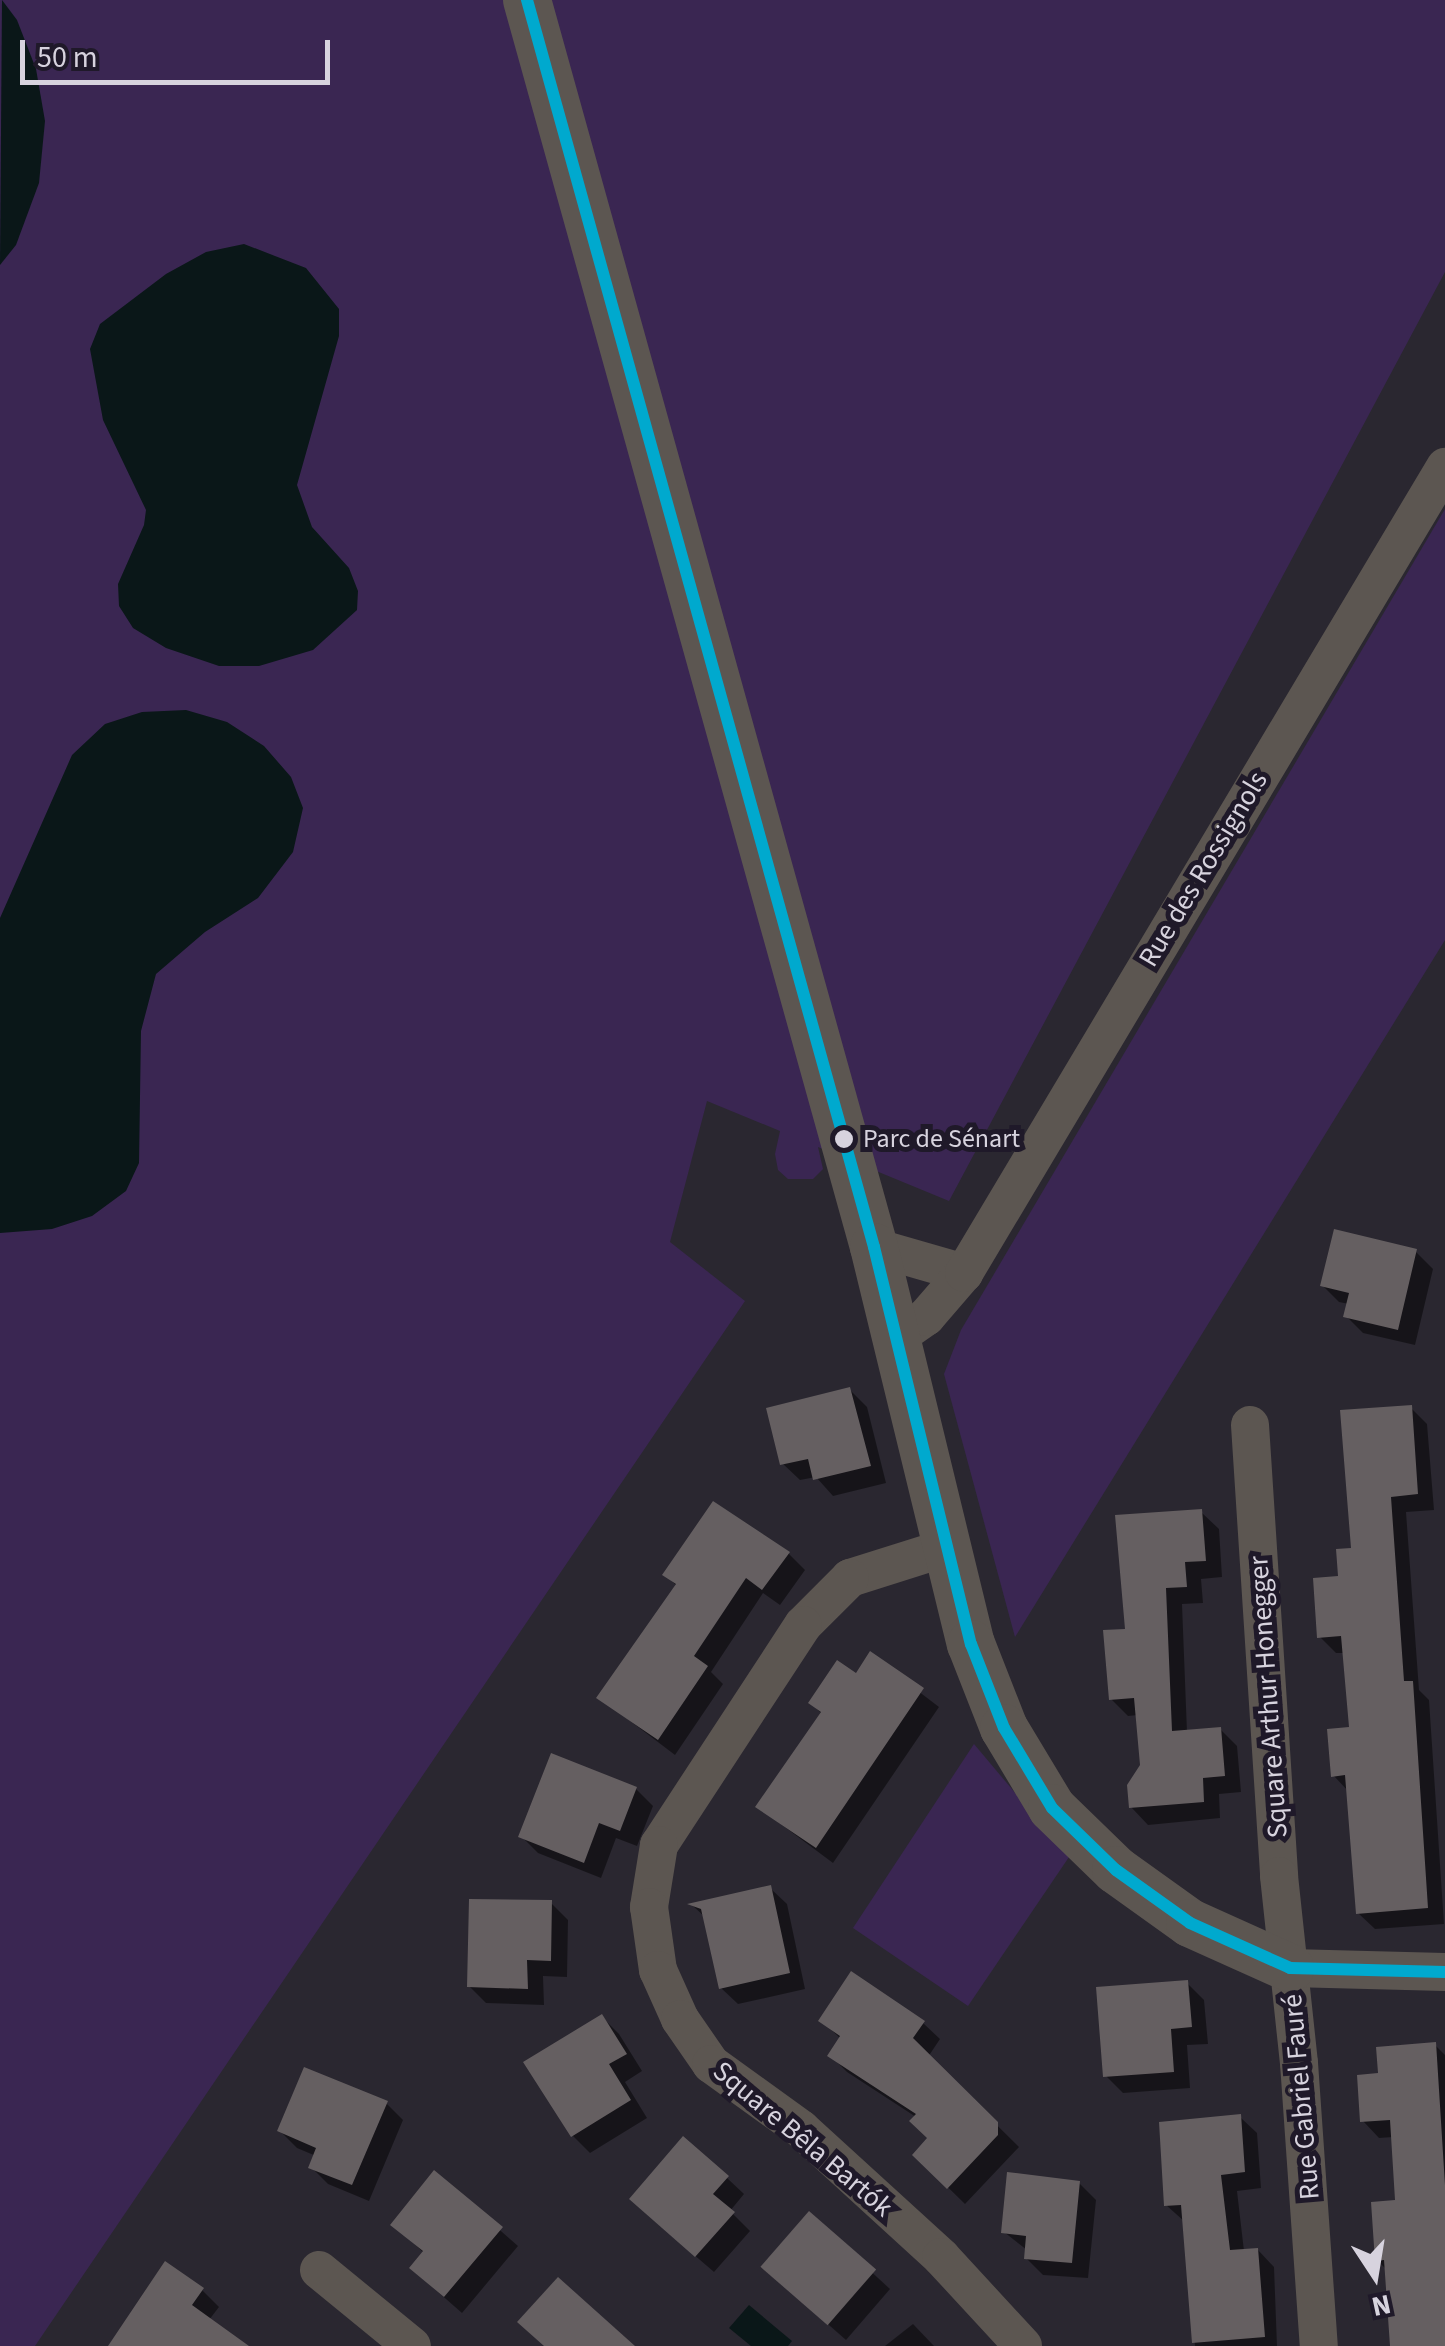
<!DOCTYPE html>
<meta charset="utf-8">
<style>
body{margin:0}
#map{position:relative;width:1445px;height:2346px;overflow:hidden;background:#2a2730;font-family:"Source Sans 3",sans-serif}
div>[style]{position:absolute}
.green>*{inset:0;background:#3a2652}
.water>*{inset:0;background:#0a1718}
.shadow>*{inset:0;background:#0007}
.building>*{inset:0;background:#655f61;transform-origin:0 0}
.minor>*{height:38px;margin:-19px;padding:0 19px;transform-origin:19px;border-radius:19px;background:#5c5651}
.tertiary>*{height:48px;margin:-24px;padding:0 24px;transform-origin:24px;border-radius:24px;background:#5c5651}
.bus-1>*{height:12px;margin:-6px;padding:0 6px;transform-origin:6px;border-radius:6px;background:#00a9ce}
.dots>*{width:28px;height:28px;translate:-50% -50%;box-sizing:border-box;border:5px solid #1f1929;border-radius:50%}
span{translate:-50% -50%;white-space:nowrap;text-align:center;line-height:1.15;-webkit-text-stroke:10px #1f1929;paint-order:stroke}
.bus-label{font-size:26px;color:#d7d3de}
.left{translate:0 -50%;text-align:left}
.street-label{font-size:28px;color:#d7d3de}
.north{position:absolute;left:1325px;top:2226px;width:100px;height:100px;-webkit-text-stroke:8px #1f1929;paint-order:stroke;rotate:168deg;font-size:28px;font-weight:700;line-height:40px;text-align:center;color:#d7d3de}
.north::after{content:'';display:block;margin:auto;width:35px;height:45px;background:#d7d3de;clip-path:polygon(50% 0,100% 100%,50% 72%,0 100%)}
.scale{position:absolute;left:20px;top:40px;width:310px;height:45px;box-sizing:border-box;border:5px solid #d7d3de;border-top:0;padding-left:12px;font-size:30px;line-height:35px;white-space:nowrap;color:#d7d3de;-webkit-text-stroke:8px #1f1929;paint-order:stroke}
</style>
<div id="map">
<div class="green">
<i style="clip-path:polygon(0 0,1445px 0,1445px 272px,949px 1201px,818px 1147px,823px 1169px,813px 1179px,788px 1179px,778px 1170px,775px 1154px,780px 1131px,707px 1101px,670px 1242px,745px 1301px,35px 2346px,0 2346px)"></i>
<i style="clip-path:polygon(1445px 509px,1445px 940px,1015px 1637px,944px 1374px,961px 1330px)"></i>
<i style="clip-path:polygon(974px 1744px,1069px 1857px,968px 2006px,853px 1928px)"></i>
</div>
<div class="water">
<i style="clip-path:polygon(2px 0,17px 20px,36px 69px,45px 121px,39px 183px,16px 245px,0 265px)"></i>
<i style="clip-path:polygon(244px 244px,306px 268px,339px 309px,339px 336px,297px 485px,312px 527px,349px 568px,358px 591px,357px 610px,313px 650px,259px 666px,219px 666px,166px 648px,133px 628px,119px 606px,118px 584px,144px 525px,146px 510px,103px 420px,90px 349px,100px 324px,166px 274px,206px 252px)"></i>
<i style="clip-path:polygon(186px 710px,227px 722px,264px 746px,291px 777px,303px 808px,293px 852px,258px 898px,205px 932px,156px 974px,141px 1031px,139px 1163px,126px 1191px,92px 1216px,52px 1229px,0 1233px,0 918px,72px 755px,105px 724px,142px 712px)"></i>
<i style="clip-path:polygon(749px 2305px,792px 2341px,788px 2346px,751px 2346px,729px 2328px)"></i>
</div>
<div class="shadow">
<i style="clip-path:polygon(1416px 1252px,1433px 1269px,1415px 1345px,1363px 1333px,1346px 1316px,1349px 1304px,1339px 1302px,1322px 1285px)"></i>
<i style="clip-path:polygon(850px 1390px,867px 1407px,886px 1483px,833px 1496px,816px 1477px,800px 1480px,782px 1463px)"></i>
<i style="clip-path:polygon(1411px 1408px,1427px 1424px,1434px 1510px,1406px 1512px,1419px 1690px,1429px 1700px,1444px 1924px,1375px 1929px,1358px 1913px,1349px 1792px,1333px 1775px,1352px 1729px,1345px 1653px,1336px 1653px,1320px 1637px)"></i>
<i style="clip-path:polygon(713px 1504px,789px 1554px,805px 1570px,780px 1605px,763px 1593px,711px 1672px,723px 1684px,675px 1755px,600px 1698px,677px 1586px,665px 1575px)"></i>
<i style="clip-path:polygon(1201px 1512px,1219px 1529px,1222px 1577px,1201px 1579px,1203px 1603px,1182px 1604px,1187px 1732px,1220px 1729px,1237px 1746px,1241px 1792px,1219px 1794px,1220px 1818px,1148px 1825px,1131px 1807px,1142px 1765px,1138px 1715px,1128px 1716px,1111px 1699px,1128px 1631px)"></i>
<i style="clip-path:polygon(871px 1655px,939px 1707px,833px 1863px,758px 1807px,822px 1714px,811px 1703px,856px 1677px)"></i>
<i style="clip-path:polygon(636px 1789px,653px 1806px,637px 1846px,616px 1838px,601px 1878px,538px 1853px,521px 1836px)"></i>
<i style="clip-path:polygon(770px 1888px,787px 1904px,805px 1989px,738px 2004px,721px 1988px,706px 1918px,692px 1905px)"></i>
<i style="clip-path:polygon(551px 1903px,568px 1920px,567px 1977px,543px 1976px,544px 2005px,486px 2003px,469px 1986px)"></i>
<i style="clip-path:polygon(1187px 1983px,1204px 2000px,1208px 2044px,1187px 2045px,1190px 2088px,1123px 2093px,1106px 2076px)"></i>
<i style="clip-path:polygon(602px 2017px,619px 2034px,642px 2071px,625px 2082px,647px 2118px,590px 2153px,573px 2136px)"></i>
<i style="clip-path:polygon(821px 2020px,923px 2023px,940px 2039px,928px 2057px,1019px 2147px,965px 2204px,915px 2155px,930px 2139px,916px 2117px,847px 2072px,830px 2055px,841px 2039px)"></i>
<i style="clip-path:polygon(1435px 2045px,1445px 2055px,1445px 2346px,1393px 2346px,1387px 2270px,1377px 2260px,1397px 2203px,1393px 2137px,1379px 2138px,1363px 2121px,1380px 2075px)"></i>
<i style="clip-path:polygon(386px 2103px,403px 2120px,369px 2201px,328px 2184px,311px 2167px,316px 2156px,297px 2148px,280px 2131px)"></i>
<i style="clip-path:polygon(1240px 2117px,1257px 2133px,1261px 2188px,1237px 2191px,1244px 2251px,1258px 2250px,1274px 2267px,1277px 2346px,1195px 2346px,1185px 2222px,1166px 2205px)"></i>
<i style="clip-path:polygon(435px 2173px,518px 2246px,462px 2313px,430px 2285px,424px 2253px,393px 2224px)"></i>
<i style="clip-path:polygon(727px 2178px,744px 2194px,730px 2211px,750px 2231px,714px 2272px,649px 2216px)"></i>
<i style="clip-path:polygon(1079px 2183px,1096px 2200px,1088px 2278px,1043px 2275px,1026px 2258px,1027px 2250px,1004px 2232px)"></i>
<i style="clip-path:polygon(815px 2220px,890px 2289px,846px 2340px,779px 2281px)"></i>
<i style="clip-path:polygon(202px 2290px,219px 2307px,209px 2320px,239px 2346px,125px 2346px)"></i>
<i style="clip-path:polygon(913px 2324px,934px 2346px,885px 2346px)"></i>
</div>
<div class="building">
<i style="clip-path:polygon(1334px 1229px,1417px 1249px,1398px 1330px,1343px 1317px,1349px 1293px,1320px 1286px)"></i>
<i style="clip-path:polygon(850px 1387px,871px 1466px,813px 1480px,808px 1459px,780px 1465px,766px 1408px)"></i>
<i style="clip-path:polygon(1412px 1405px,1418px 1494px,1391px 1497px,1404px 1681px,1413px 1681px,1428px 1908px,1356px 1914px,1345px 1775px,1331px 1777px,1327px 1729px,1349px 1727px,1341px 1636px,1317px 1638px,1313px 1578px,1338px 1576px,1336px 1549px,1351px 1548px,1340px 1410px)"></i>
<i style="clip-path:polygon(713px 1501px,790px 1552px,762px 1590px,746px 1578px,694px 1656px,708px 1666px,658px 1740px,596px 1698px,676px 1584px,662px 1575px)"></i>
<i style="clip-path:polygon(1202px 1509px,1206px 1561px,1185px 1562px,1187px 1587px,1166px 1588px,1172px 1731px,1221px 1727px,1225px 1776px,1203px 1778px,1204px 1802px,1129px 1808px,1127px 1785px,1140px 1765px,1134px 1698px,1109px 1700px,1103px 1630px,1125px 1629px,1115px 1515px)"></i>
<i style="clip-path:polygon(870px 1651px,924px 1688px,816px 1848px,755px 1807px,821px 1712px,808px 1703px,837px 1660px,856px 1673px)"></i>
<i style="clip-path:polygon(551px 1753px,637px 1787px,620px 1831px,599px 1823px,584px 1863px,518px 1837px)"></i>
<i style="clip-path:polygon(771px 1885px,790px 1973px,719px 1989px,701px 1909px,687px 1904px)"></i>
<i style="clip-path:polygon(469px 1899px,552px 1900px,551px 1961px,527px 1960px,528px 1989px,467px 1987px)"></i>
<i style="clip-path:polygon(851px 1971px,925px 2021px,913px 2038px,998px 2122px,998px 2135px,947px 2189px,912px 2155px,927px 2138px,909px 2121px,916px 2114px,827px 2056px,840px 2036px,818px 2021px)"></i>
<i style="clip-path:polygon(1188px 1980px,1192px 2027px,1171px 2029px,1174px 2072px,1103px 2077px,1096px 1987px)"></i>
<i style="clip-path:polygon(602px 2014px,627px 2054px,609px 2064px,631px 2100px,571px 2137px,523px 2062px)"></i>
<i style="clip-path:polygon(1436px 2042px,1445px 2185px,1445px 2346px,1390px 2346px,1384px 2260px,1375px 2261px,1371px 2202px,1395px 2200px,1390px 2120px,1360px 2122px,1357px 2075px,1378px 2073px,1376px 2047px)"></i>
<i style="clip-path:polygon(304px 2067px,388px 2101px,352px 2185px,308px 2168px,316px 2148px,277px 2131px)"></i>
<i style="clip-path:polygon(1241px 2114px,1245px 2172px,1221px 2175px,1230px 2250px,1258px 2248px,1265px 2337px,1192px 2343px,1181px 2205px,1164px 2206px,1159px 2122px)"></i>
<i style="clip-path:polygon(683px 2136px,729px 2176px,713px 2194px,735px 2212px,695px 2257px,629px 2199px)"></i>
<i style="clip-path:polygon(434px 2170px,503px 2227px,444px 2297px,409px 2268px,423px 2251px,390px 2225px)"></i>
<i style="clip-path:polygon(1007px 2172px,1080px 2181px,1072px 2263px,1024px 2259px,1026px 2236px,1001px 2233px)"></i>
<i style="left:809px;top:2211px;width:89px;height:74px;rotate:41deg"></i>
<i style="clip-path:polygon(165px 2261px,204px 2288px,192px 2305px,249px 2346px,108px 2346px)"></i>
<i style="clip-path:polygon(558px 2277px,635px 2346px,544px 2346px,517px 2322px)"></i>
</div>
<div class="minor">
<i style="left:874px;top:1247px;width:94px;rotate:16.1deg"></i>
<i style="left:896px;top:1338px;width:37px;rotate:-35deg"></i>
<i style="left:926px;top:1317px;width:58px;rotate:-49.2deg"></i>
<i style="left:964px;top:1273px;width:939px;rotate:-59.17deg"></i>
<i style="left:1250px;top:1425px;width:452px;rotate:86.3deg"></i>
<i style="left:1279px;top:1876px;width:188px;rotate:83.9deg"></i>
<i style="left:1299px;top:2063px;width:284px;rotate:86deg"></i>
<i style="left:945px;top:1548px;width:100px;rotate:162.5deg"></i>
<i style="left:850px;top:1578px;width:66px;rotate:135deg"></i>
<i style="left:803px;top:1625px;width:263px;rotate:123.2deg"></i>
<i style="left:659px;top:1845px;width:63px;rotate:99.2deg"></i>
<i style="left:649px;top:1907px;width:64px;rotate:81.9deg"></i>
<i style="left:658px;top:1970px;width:54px;rotate:65.8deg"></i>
<i style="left:680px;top:2019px;width:55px;rotate:55.4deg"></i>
<i style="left:711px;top:2064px;width:111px;rotate:35.8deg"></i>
<i style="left:801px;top:2129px;width:190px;rotate:42.4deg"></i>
<i style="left:941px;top:2257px;width:121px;rotate:47.3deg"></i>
<i style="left:1290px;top:1968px;width:155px;rotate:1.5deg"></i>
<i style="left:319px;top:2270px;width:120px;rotate:39.3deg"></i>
</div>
<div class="tertiary">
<i style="left:527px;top:0;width:1294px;rotate:74.45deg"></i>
<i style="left:874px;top:1247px;width:409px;rotate:76.3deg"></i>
<i style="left:971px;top:1644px;width:90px;rotate:68.6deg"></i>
<i style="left:1004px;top:1728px;width:93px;rotate:59deg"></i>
<i style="left:1052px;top:1808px;width:89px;rotate:44.1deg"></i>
<i style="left:1116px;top:1870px;width:91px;rotate:35.6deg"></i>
<i style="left:1190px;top:1923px;width:110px;rotate:24.2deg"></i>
</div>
<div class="bus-1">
<i style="left:527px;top:0;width:1294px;rotate:74.45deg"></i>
<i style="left:874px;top:1247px;width:409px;rotate:76.3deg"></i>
<i style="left:971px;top:1644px;width:90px;rotate:68.6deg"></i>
<i style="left:1004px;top:1728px;width:93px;rotate:59deg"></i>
<i style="left:1052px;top:1808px;width:89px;rotate:44.1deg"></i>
<i style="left:1116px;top:1870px;width:91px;rotate:35.6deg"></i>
<i style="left:1190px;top:1923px;width:110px;rotate:24.2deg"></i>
<i style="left:1290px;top:1968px;width:155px;rotate:1.5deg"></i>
</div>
<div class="dots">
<i style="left:844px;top:1139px;background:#d7d3de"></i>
</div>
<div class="bus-label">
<span class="left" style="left:863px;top:1139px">Parc de Sénart</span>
</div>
<div class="street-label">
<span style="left:1203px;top:869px;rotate:-59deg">Rue des Rossignols</span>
<span style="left:1268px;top:1697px;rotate:-94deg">Square Arthur Honegger</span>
<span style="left:1301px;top:2097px;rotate:-95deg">Rue Gabriel Fauré</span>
<span style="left:803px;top:2139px;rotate:40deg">Square Bêla Bartók</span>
</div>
<div class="north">N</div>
<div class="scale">50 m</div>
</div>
